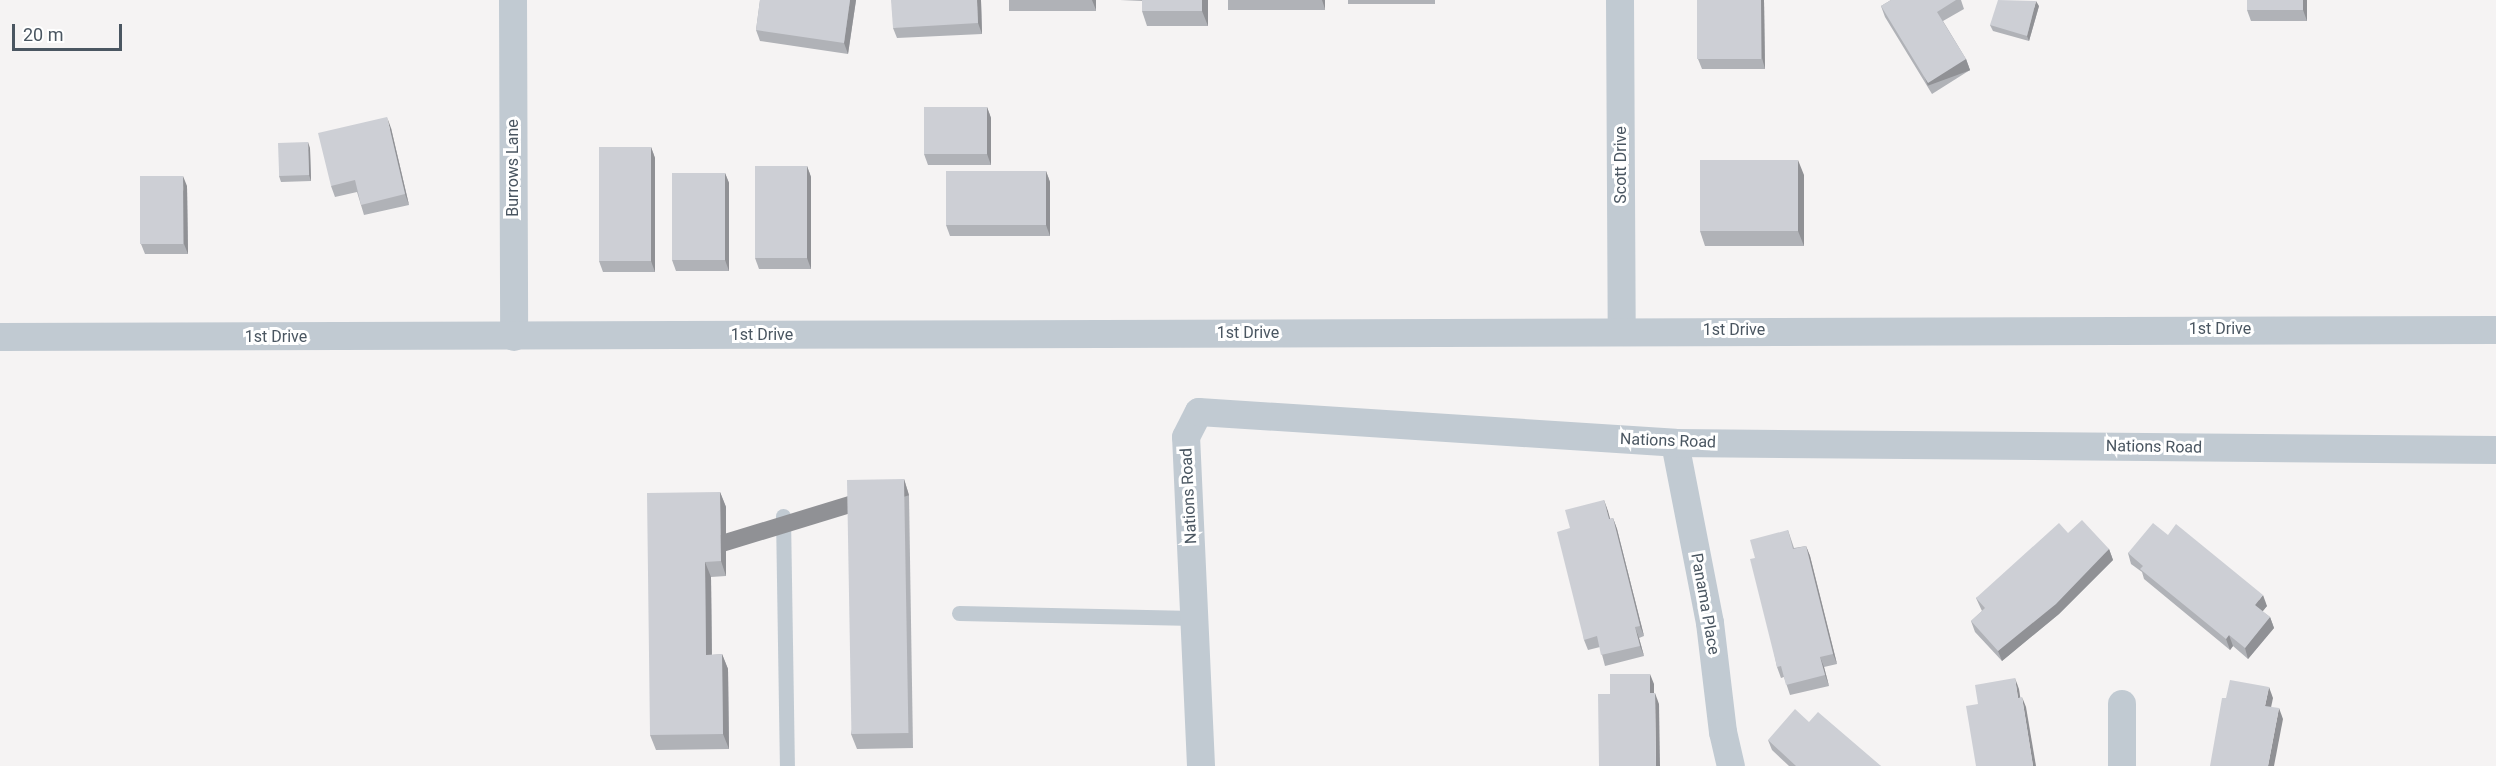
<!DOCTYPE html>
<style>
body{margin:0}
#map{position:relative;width:2496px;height:766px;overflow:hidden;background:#f5f3f3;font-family:Roboto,sans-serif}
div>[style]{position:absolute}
.lane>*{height:15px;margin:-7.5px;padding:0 7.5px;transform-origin:7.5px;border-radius:7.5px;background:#c1cad2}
.street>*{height:28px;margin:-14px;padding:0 14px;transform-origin:14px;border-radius:14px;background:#c1cad2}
.wall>*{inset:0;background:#b0b2b7;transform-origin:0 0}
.shaded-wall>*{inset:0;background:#909195;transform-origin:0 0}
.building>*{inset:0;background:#cdcfd5;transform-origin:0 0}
span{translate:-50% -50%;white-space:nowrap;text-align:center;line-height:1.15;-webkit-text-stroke:6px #fff;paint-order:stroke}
.street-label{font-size:16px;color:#4a5661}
.scale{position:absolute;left:12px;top:24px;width:110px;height:27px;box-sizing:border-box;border:3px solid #4a5661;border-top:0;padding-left:8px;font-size:18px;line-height:21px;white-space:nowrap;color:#4a5661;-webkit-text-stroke:4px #fff;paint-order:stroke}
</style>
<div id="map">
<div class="lane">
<i style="left:783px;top:516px;width:250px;rotate:89.1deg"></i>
<i style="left:959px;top:613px;width:235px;rotate:1.2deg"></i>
</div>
<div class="street">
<i style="left:513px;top:0;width:337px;rotate:89.8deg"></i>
<i style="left:1620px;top:0;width:331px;rotate:89.7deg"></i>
<i style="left:0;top:337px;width:2496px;rotate:-0.16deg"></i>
<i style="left:1675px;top:443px;width:183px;rotate:79deg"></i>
<i style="left:1710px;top:623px;width:110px;rotate:83.2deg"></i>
<i style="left:1723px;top:732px;width:35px;rotate:77deg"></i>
<i style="left:1201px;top:766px;width:329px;rotate:-92.6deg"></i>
<i style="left:1186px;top:437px;width:28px;rotate:-63deg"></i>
<i style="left:1199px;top:412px;width:477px;rotate:3.7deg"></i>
<i style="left:1675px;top:443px;width:821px;rotate:0.49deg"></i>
<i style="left:2122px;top:766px;width:62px;rotate:-90deg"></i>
</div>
<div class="wall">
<i style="clip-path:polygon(760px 0,856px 0,848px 54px,760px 41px,756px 30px)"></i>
<i style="clip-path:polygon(981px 0,982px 34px,897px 38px,893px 28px)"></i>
<i style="left:1009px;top:0;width:87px;height:11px"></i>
<i style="clip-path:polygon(1120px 0,1208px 0,1208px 26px,1147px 26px,1142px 11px,1142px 1px)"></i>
<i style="left:1228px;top:0;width:97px;height:10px"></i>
<i style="left:1348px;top:0;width:87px;height:4px"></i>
<i style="clip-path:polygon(1697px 0,1764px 0,1765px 69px,1702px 69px,1698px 59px)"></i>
<i style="clip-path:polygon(1891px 0,1961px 0,1964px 9px,1943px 21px,1966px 59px,1970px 70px,1932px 94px,1885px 17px,1881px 6px)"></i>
<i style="clip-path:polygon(2307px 0,2307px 21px,2251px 21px,2247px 10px)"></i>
<i style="clip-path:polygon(2039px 6px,2029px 41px,1993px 31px,1990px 25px)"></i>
<i style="clip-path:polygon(987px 107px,991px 118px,991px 165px,928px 165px,924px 154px)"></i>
<i style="clip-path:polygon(391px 128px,409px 205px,364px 215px,357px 192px,335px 197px,331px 186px)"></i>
<i style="clip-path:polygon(651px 147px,655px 158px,655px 272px,603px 272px,599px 261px)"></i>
<i style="clip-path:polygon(310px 148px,311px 181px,281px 182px,279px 176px)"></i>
<i style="clip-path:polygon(807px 166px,811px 177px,811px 269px,759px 269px,755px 258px)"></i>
<i style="clip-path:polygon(1046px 171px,1050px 182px,1050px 236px,950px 236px,946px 225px)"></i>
<i style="clip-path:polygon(725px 173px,729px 183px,729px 271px,676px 271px,672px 260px)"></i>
<i style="clip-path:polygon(1804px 175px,1804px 246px,1705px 246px,1700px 231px)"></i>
<i style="clip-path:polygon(187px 186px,188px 254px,145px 254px,141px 244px)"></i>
<i style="clip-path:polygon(904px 479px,909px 495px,913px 748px,857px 749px,851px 734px)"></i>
<i style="clip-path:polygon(720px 492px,726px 507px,726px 576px,711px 577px,712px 655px,722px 654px,728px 669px,729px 749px,656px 750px,650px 735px)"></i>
<i style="clip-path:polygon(1604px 500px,1610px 519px,1613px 518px,1617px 529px,1644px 636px,1639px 638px,1644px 656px,1605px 666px,1600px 647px,1588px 650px,1584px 640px,1570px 528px)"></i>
<i style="clip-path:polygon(1788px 530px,1794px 548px,1806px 546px,1810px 556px,1837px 664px,1824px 667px,1829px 686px,1790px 695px,1784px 677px,1781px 678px,1777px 667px,1755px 558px)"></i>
<i style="clip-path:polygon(2068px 533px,2109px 549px,2113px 560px,2059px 614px,2002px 661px,1975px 632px,1971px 621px,1982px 611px,1976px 598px)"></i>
<i style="clip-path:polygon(2168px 535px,2267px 606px,2262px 611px,2270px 617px,2274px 628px,2248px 659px,2233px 646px,2230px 650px,2144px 579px,2142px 572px,2131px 564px,2128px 553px)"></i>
<i style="clip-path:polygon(1768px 740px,1881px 766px,1789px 766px,1772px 750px)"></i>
</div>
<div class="shaded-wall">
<i style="clip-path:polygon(850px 0,856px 0,848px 54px,844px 43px)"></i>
<i style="clip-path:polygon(977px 0,981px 0,982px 34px,978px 23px)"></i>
<i style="clip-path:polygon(1092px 0,1096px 0,1096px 10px)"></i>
<i style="clip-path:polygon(1202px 0,1208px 0,1208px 26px,1202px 11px)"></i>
<i style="clip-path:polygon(1322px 0,1325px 0,1325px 9px)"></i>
<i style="clip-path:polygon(1761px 0,1764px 0,1765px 69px,1762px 58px)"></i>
<i style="clip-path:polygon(2303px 0,2307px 0,2307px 21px,2303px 10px)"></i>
<i style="clip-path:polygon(2036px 1px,2039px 6px,2029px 41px,2027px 36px)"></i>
<i style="left:1966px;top:59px;width:12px;height:45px;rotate:70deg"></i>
<i style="clip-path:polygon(987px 107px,991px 118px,991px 165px,987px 154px)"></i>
<i style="clip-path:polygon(387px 117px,391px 128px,409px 205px,405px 194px)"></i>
<i style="clip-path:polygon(308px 142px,310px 148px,311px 181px,309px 175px)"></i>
<i style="clip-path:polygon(651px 147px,655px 158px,655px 272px,651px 261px)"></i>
<i style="clip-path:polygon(1798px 160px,1804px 175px,1804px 246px,1798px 231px)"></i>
<i style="clip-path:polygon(807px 166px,811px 177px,811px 269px,807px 258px)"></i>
<i style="clip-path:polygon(1046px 171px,1050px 182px,1050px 236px,1046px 225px)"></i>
<i style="clip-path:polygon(725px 173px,729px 183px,729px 271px,725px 260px)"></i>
<i style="clip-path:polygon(183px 176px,187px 186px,188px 254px,184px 244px)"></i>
<i style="left:904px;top:479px;width:17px;height:254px;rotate:73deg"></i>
<i style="clip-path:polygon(720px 492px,726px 507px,726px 576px,721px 561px)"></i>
<i style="clip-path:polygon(1604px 500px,1608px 511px,1613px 530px,1609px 519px)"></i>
<i style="clip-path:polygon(1613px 518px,1617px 529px,1644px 636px,1640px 626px)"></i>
<i style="clip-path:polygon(1806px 546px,1810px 556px,1837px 664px,1833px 654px)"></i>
<i style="clip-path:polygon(2109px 549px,2113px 560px,2059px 614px,2002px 661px,1998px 651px)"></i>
<i style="clip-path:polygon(705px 562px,711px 577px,712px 670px,706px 655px)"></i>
<i style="clip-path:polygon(2263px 595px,2267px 606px,2259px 616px,2255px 605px)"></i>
<i style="clip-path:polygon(2270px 617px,2274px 628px,2248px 659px,2245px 648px)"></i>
<i style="clip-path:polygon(1635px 627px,1639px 638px,1644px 656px,1640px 646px)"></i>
<i style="clip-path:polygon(2229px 635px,2233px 646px,2230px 650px,2226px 639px)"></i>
<i style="clip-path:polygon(722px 654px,728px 669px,729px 749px,723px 734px)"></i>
<i style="clip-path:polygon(1820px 657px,1824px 667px,1829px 686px,1825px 675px)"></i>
<i style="clip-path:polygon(1650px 674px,1654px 684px,1654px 704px,1650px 693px)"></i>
<i style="clip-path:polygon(2015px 678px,2019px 689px,2022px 709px,2018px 698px)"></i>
<i style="clip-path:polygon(2269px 687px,2273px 698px,2269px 717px,2265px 706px)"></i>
<i style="clip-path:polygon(1655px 693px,1659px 704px,1660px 766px,1656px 766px)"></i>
<i style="clip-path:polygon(2022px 697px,2026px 707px,2036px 766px,2033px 766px)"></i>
<i style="clip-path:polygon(2279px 708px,2283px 719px,2274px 766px,2268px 766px)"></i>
</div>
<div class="building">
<i style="clip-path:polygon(760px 0,850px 0,844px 43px,756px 30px)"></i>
<i style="clip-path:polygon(891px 0,977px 0,978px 23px,893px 28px)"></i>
<i style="left:1142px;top:0;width:60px;height:11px"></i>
<i style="left:1697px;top:0;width:64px;height:59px"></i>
<i style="clip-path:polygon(1891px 0,1956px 0,1937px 12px,1966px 59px,1928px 83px,1881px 6px)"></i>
<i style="clip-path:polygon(1998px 0,2036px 1px,2027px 36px,1990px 25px)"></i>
<i style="left:2247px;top:0;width:56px;height:10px"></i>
<i style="left:924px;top:107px;width:63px;height:47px"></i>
<i style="clip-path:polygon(387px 117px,405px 194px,361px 205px,355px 180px,331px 186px,318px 133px)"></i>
<i style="left:308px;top:142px;width:33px;height:30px;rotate:88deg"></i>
<i style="left:599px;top:147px;width:52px;height:114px"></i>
<i style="left:1700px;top:160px;width:98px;height:71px"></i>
<i style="left:755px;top:166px;width:52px;height:92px"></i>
<i style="left:946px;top:171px;width:100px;height:54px"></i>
<i style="left:672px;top:173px;width:53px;height:87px"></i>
<i style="left:140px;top:176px;width:43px;height:68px"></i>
<i style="left:904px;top:479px;width:254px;height:57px;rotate:89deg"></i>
<i style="clip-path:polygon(720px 492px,721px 561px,705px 562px,706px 655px,722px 654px,723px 734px,650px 735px,647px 493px)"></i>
<i style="clip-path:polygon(1604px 500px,1609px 519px,1613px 518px,1640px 626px,1635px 627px,1640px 646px,1601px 655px,1597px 636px,1584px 640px,1557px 532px,1570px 528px,1565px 510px)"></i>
<i style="clip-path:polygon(2082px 520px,2109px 549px,2056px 604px,1998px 651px,1971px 621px,1985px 608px,1976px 598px,2059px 523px,2068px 533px)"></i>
<i style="clip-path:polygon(2153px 523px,2168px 535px,2176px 524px,2263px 595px,2255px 605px,2270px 617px,2245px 648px,2229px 635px,2226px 639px,2140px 569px,2143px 566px,2128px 553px)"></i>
<i style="clip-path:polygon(1788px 530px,1793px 549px,1806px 546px,1833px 654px,1820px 657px,1825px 675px,1786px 685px,1781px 666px,1777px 667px,1750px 559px,1755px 558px,1750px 540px)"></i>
<i style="clip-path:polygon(1610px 674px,1650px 674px,1650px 693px,1655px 693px,1656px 766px,1599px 766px,1598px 694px,1610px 694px)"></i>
<i style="clip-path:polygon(2015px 678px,2018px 698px,2022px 697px,2033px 766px,1976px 766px,1966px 706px,1978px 704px,1975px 685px)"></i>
<i style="clip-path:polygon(2230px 680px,2269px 687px,2265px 706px,2279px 708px,2268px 766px,2210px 766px,2222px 698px,2226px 698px)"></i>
<i style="clip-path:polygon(1795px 709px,1809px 722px,1818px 712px,1881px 766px,1796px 766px,1768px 740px)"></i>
</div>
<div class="street-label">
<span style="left:1621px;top:165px;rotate:-90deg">Scott Drive</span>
<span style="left:513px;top:168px;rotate:-90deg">Burrows Lane</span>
<span style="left:2220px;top:329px">1st Drive</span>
<span style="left:1734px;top:330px">1st Drive</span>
<span style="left:1248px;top:333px">1st Drive</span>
<span style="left:762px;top:335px">1st Drive</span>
<span style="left:276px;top:337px">1st Drive</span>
<span style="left:1668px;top:441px;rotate:2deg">Nations Road</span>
<span style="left:2154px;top:447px;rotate:1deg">Nations Road</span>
<span style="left:1189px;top:496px;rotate:-93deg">Nations Road</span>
<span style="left:1705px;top:604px;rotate:80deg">Panama Place</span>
</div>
<div class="scale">20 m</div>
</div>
